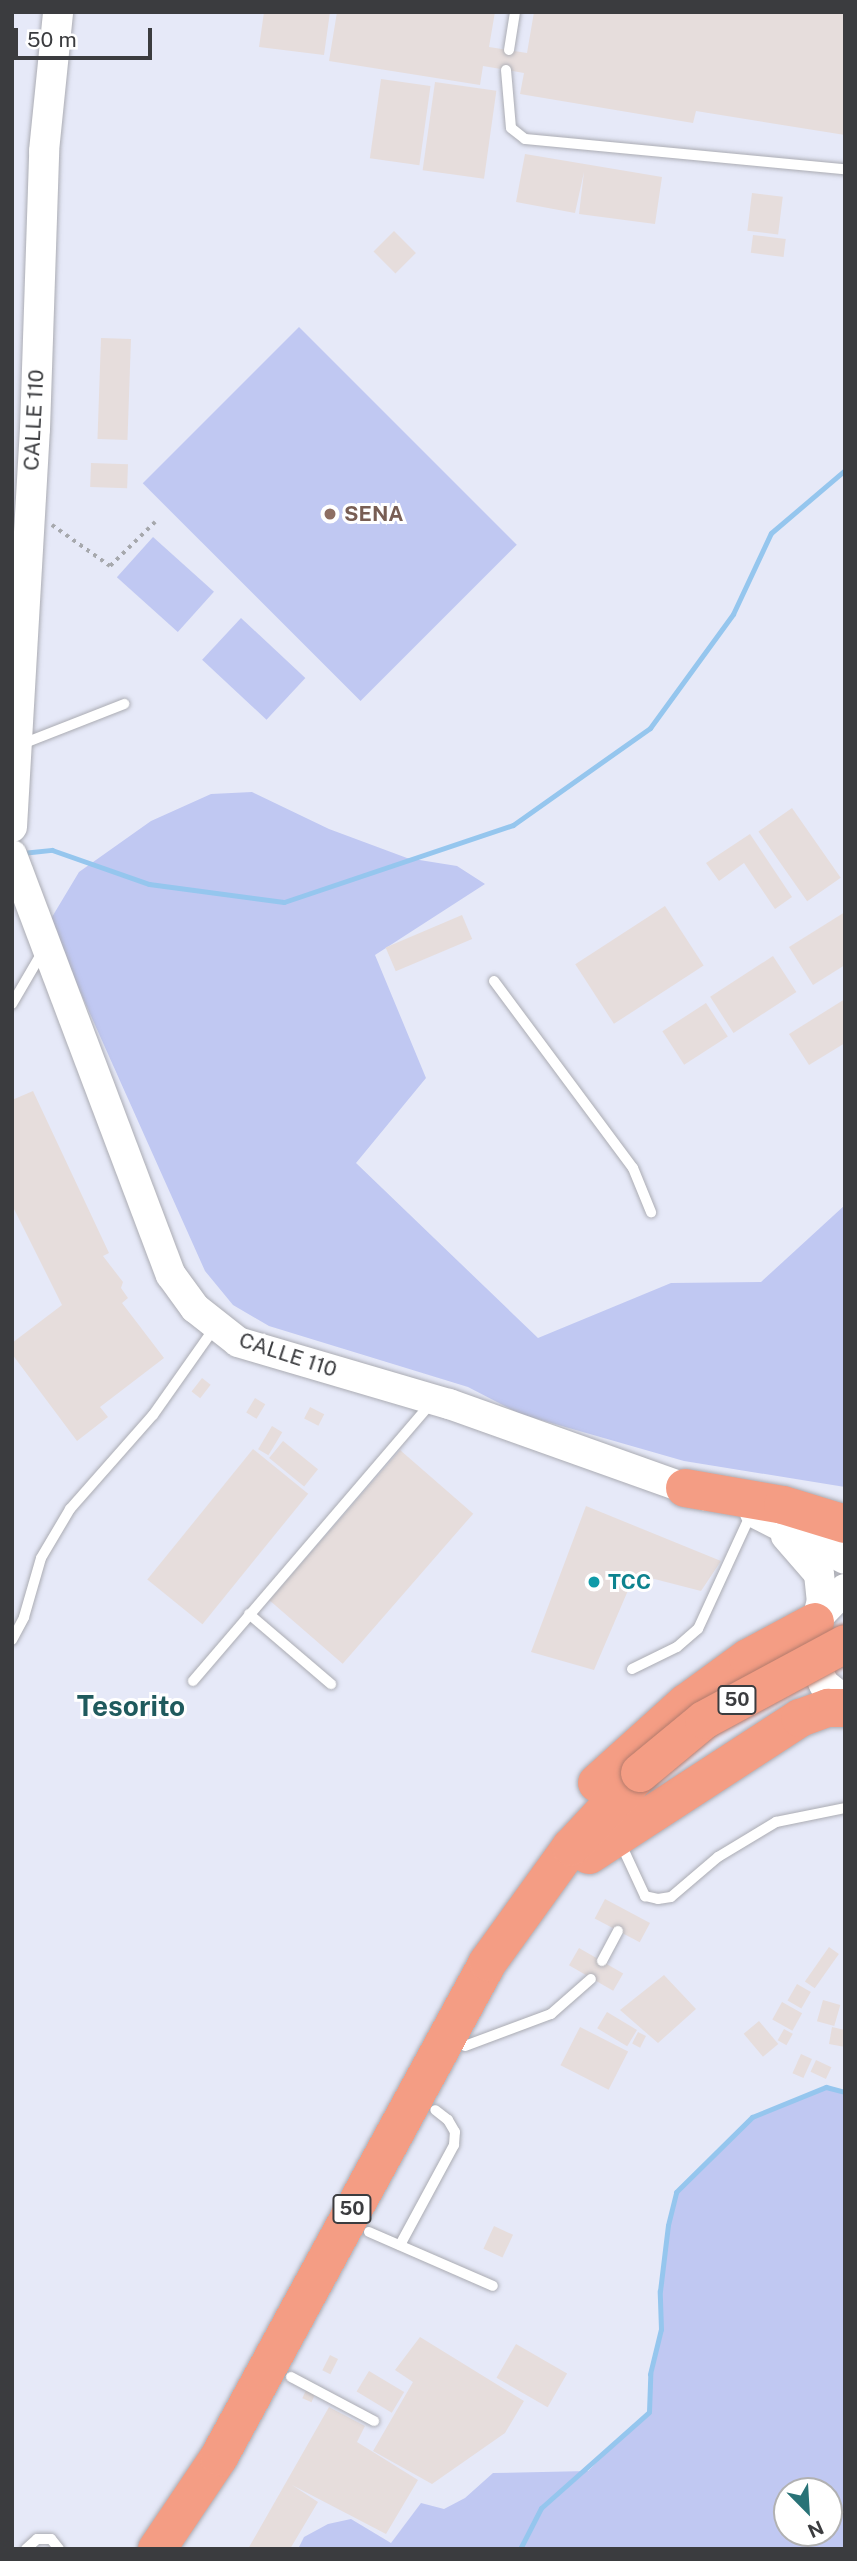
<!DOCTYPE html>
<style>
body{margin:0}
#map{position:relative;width:857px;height:2561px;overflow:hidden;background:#f3f5fc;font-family:"Public Sans",sans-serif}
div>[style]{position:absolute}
.built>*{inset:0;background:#e6e9f8}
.green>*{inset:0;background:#c0c8f2;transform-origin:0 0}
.stream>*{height:5px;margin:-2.5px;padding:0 2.5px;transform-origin:2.5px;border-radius:2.5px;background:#95c6ee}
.building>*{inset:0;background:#e6dddc;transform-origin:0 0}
.path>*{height:3.5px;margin-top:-1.75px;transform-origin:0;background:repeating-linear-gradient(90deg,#a6a8ad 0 3.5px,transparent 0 8.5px)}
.roads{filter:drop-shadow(0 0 2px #abacb3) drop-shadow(0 0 2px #abacb3)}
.lane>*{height:10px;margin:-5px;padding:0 5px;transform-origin:5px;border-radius:5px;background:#fff}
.secondary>*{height:30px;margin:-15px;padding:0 15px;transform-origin:15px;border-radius:15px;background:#fff}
.highway>*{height:38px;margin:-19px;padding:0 19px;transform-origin:19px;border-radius:19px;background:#f49d84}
.bridges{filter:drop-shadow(0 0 2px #b37b6c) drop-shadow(0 0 2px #b37b6c)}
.highway-bridge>*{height:38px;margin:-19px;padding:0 19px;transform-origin:19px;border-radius:19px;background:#f49d84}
.dots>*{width:19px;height:19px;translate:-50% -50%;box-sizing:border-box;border:4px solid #fff;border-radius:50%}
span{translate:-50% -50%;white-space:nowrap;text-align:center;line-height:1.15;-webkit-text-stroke:6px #fff;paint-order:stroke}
.shield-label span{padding:2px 5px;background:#fff;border:2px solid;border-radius:5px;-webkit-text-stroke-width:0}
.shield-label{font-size:19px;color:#3b3c3f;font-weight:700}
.street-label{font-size:21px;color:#3b3c3f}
.education-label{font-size:21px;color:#785e54;font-weight:700}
.left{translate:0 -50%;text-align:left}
.culture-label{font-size:21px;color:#0d838f;font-weight:700}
.district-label{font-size:28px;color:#1f5a5d;font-weight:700}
.frame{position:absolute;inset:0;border:14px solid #3b3c3f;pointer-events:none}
.north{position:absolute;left:773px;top:2477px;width:70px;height:70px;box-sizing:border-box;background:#fff;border:2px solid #b1b1b2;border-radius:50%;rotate:156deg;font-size:19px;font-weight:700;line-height:28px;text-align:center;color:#3b3c3f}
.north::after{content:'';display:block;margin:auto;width:24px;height:32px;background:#297377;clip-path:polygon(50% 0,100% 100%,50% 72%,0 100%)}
.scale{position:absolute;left:14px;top:28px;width:138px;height:32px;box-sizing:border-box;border:4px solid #3b3c3f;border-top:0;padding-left:9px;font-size:21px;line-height:24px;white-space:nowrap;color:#3b3c3f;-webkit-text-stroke:5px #fff;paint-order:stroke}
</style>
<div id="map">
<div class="built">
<i style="clip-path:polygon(12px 12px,845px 12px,845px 2092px,826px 2087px,752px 2117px,704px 2162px,660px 2291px,661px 2329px,650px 2374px,649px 2412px,588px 2471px,520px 2549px,12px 2549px)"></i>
</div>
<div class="green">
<i style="left:299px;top:327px;width:308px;height:221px;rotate:45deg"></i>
<i style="left:153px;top:537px;width:82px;height:54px;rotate:42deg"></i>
<i style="left:241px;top:618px;width:88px;height:57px;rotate:43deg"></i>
<i style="clip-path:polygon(252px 792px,329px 829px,407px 858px,457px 866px,485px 884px,375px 955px,426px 1078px,356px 1163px,538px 1338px,671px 1283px,761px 1282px,845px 1205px,845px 1487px,684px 1461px,520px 1414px,468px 1387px,269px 1326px,233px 1305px,205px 1271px,49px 922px,79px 872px,151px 821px,211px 794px)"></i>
<i style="clip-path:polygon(evenodd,826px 2087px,845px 2092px,845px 2549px,298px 2549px,304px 2537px,328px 2524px,351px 2519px,391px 2543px,421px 2503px,444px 2509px,465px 2498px,493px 2473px,588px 2471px,649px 2412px,650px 2374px,661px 2329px,660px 2291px,668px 2225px,676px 2192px,752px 2117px,826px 2087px,829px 2491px,829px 2533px,787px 2533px,787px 2491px,829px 2491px)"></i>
</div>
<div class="stream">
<i style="left:22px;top:853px;width:30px;rotate:-6deg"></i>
<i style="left:52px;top:850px;width:103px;rotate:19.3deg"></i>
<i style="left:149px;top:884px;width:136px;rotate:7.6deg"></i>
<i style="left:284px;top:902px;width:242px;rotate:-18.6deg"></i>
<i style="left:513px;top:825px;width:168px;rotate:-35.3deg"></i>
<i style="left:650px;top:728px;width:141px;rotate:-53.9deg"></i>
<i style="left:733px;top:614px;width:89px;rotate:-64.9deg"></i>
<i style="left:771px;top:533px;width:97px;rotate:-40.4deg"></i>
<i style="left:520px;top:2549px;width:46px;rotate:-62.9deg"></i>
<i style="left:541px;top:2508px;width:144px;rotate:-41.6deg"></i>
<i style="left:649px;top:2412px;width:38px;rotate:-88deg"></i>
<i style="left:650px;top:2374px;width:46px;rotate:-76.3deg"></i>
<i style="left:661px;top:2329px;width:38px;rotate:-92deg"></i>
<i style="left:660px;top:2291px;width:66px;rotate:-83.1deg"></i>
<i style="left:668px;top:2225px;width:34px;rotate:-76deg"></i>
<i style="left:676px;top:2192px;width:107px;rotate:-44.6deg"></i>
<i style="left:752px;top:2117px;width:80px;rotate:-22.1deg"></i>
<i style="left:826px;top:2087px;width:20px;rotate:15deg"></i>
</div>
<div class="building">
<i style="clip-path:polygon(264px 12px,330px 12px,324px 55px,259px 47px)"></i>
<i style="clip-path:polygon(337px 12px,495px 12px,489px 47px,527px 53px,534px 12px,845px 12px,845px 135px,696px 111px,693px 123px,520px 94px,524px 73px,483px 66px,480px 85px,329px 61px)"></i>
<i style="left:381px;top:79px;width:50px;height:80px;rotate:8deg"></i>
<i style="left:435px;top:82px;width:62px;height:89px;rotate:8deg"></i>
<i style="clip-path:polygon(525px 154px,662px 177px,655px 224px,579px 214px,584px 172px,575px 213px,516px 202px)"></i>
<i style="left:752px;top:193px;width:31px;height:38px;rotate:7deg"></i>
<i style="left:394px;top:231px;width:31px;height:29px;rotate:45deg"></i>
<i style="left:753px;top:235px;width:33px;height:18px;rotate:7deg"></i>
<i style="left:101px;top:338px;width:30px;height:101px;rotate:2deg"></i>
<i style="left:91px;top:463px;width:37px;height:24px;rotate:2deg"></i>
<i style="left:792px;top:808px;width:85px;height:41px;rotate:55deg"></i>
<i style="clip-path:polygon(750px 834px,792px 897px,775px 909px,744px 863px,719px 881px,706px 863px)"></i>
<i style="left:665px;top:906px;width:71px;height:107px;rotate:57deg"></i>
<i style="clip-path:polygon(845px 912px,845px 965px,813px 985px,789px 947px)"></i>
<i style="left:462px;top:915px;width:26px;height:83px;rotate:67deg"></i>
<i style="left:773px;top:956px;width:43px;height:75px;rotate:57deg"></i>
<i style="clip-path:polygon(845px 999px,845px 1043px,809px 1065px,789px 1034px)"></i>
<i style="left:706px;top:1003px;width:40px;height:52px;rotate:57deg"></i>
<i style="clip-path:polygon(33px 1091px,109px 1253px,103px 1256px,123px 1282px,121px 1288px,128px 1298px,122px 1303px,164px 1358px,100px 1407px,108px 1417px,77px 1441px,12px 1354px,12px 1343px,62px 1305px,12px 1205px,12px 1100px)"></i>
<i style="left:202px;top:1378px;width:11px;height:17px;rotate:38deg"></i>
<i style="left:255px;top:1398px;width:12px;height:17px;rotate:31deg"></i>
<i style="left:310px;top:1407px;width:16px;height:13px;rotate:27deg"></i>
<i style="left:272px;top:1426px;width:12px;height:27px;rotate:31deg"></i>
<i style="left:283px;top:1441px;width:45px;height:22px;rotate:39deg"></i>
<i style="left:253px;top:1449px;width:71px;height:168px;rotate:39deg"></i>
<i style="left:400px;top:1450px;width:97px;height:199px;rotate:41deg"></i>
<i style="clip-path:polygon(586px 1506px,721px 1561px,701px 1591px,635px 1574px,594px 1670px,531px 1652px)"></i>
<i style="left:605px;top:1899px;width:51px;height:22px;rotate:28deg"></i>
<i style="left:829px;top:1947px;width:12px;height:42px;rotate:35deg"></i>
<i style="left:579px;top:1948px;width:51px;height:20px;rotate:30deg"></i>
<i style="clip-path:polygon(664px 1975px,696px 2009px,658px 2043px,620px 2010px)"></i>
<i style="left:797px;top:1984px;width:16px;height:19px;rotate:30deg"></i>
<i style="left:823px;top:2000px;width:18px;height:22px;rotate:16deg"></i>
<i style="left:782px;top:2002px;width:23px;height:20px;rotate:29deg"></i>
<i style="left:607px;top:2012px;width:35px;height:19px;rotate:31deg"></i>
<i style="left:759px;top:2021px;width:30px;height:20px;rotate:50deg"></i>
<i style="left:580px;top:2027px;width:54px;height:43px;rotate:27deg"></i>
<i style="clip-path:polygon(832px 2027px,845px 2030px,845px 2047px,829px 2044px)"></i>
<i style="left:784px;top:2029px;width:10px;height:13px;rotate:29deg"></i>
<i style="left:638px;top:2032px;width:9px;height:13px;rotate:27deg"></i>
<i style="left:801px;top:2054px;width:12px;height:21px;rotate:24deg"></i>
<i style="left:816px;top:2060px;width:17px;height:13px;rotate:25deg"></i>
<i style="left:494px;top:2226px;width:21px;height:25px;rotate:25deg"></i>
<i style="clip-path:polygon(420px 2337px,524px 2401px,505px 2433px,432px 2484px,373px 2451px,413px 2382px,395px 2370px)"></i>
<i style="left:516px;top:2344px;width:59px;height:39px;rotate:30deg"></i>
<i style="left:330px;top:2355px;width:9px;height:17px;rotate:27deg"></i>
<i style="left:369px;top:2371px;width:41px;height:24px;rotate:31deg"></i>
<i style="left:306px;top:2390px;width:10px;height:9px;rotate:24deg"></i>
<i style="clip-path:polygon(329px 2407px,365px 2426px,357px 2442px,418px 2480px,386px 2534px,292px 2485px,318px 2502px,290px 2549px,248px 2549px)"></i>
</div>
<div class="path">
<i style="left:52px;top:525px;width:71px;rotate:35.3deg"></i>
<i style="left:110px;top:566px;width:63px;rotate:-44.4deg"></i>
</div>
<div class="roads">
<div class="lane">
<i style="left:509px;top:50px;width:38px;rotate:-81deg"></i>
<i style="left:506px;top:70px;width:58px;rotate:85.1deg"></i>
<i style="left:511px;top:128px;width:18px;rotate:38deg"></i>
<i style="left:525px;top:139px;width:321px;rotate:5.4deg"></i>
<i style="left:22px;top:744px;width:110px;rotate:-21.4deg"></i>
<i style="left:494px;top:981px;width:233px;rotate:53.4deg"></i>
<i style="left:633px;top:1168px;width:48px;rotate:67.8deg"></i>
<i style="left:12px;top:1004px;width:61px;rotate:-59.7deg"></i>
<i style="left:249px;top:1614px;width:108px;rotate:40.5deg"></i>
<i style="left:12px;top:1640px;width:26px;rotate:-62deg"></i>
<i style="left:24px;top:1617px;width:61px;rotate:-73.9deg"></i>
<i style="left:41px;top:1558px;width:57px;rotate:-59.4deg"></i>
<i style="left:70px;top:1509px;width:125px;rotate:-48.6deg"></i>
<i style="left:153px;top:1415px;width:108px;rotate:-54.8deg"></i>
<i style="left:632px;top:1669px;width:50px;rotate:-26.1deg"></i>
<i style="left:677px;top:1647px;width:28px;rotate:-41deg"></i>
<i style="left:698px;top:1629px;width:127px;rotate:-65.3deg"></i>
<i style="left:193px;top:1681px;width:367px;rotate:-49.4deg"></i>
<i style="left:620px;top:1842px;width:60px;rotate:65.2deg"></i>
<i style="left:645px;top:1896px;width:13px;rotate:13deg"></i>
<i style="left:658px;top:1899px;width:13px;rotate:-9deg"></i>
<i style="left:671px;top:1897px;width:62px;rotate:-40.4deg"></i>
<i style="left:718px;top:1857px;width:68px;rotate:-31.1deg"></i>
<i style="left:776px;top:1822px;width:70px;rotate:-11.5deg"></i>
<i style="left:602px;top:1961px;width:34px;rotate:-62deg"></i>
<i style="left:465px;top:2046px;width:92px;rotate:-20.4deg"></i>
<i style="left:551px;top:2014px;width:53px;rotate:-41.2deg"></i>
<i style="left:369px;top:2232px;width:135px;rotate:23.5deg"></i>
<i style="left:400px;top:2245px;width:114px;rotate:-61.6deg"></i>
<i style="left:454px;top:2145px;width:13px;rotate:-86deg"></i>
<i style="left:455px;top:2132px;width:14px;rotate:-120deg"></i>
<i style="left:448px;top:2120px;width:16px;rotate:-142deg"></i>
<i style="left:291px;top:2377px;width:94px;rotate:27.9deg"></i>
<i style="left:26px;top:2549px;width:15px;rotate:-42deg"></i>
<i style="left:37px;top:2539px;width:14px"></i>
<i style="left:51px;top:2539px;width:13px;rotate:51deg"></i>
</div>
<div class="secondary">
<i style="left:12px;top:827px;width:399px;rotate:-86.7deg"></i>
<i style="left:35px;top:429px;width:278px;rotate:-88.1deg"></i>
<i style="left:44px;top:151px;width:140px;rotate:-84.2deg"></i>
<i style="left:12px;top:855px;width:449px;rotate:69.3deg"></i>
<i style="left:171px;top:1275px;width:41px;rotate:54deg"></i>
<i style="left:195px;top:1308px;width:55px;rotate:38.3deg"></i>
<i style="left:238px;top:1342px;width:220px;rotate:16.4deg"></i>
<i style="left:449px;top:1404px;width:272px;rotate:19.6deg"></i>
<i style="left:755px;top:1513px;width:101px;rotate:27.1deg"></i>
<i style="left:786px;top:1536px;width:50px;rotate:49deg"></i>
<i style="left:819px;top:1574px;width:27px;rotate:84deg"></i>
<i style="left:822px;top:1601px;width:18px;rotate:106deg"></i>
<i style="left:845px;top:1589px;width:40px;rotate:134deg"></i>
<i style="left:817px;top:1618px;width:36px;rotate:99deg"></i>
<i style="left:811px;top:1654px;width:33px;rotate:67deg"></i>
<i style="left:824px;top:1684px;width:27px;rotate:39deg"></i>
</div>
<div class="highway">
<i style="left:685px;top:1488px;width:99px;rotate:9.8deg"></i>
<i style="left:783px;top:1505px;width:65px;rotate:17deg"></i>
<i style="left:597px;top:1783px;width:120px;rotate:-42deg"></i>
<i style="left:686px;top:1703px;width:77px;rotate:-36deg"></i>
<i style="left:748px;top:1658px;width:76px;rotate:-28.2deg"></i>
<i style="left:589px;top:1855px;width:252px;rotate:-33deg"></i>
<i style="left:800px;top:1718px;width:30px;rotate:-20deg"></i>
<i style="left:828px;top:1708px;width:17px"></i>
<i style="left:157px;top:2549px;width:111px;rotate:-56deg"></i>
<i style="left:219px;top:2457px;width:563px;rotate:-61.48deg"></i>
<i style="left:488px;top:1962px;width:142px;rotate:-54.2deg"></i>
<i style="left:571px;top:1847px;width:101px;rotate:-47deg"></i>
</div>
</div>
<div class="bridges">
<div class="highway-bridge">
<i style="left:640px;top:1773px;width:83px;rotate:-39.6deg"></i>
<i style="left:704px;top:1720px;width:160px;rotate:-28.3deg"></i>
</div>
</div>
<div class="dots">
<i style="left:330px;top:514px;background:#8d6e63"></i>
<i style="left:594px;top:1582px;background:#0f9aa8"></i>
</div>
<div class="shield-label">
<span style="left:737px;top:1700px">50</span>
<span style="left:352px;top:2209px">50</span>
</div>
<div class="street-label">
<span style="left:34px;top:420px;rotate:-87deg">CALLE 110</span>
<span style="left:288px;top:1355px;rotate:18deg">CALLE 110</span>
</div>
<div class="education-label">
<span class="left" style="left:344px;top:514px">SENA</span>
</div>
<div class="culture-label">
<span class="left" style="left:608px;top:1582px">TCC</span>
</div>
<div class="district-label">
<span style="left:131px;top:1706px">Tesorito</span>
</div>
<div class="frame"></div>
<div class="north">N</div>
<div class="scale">50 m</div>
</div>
